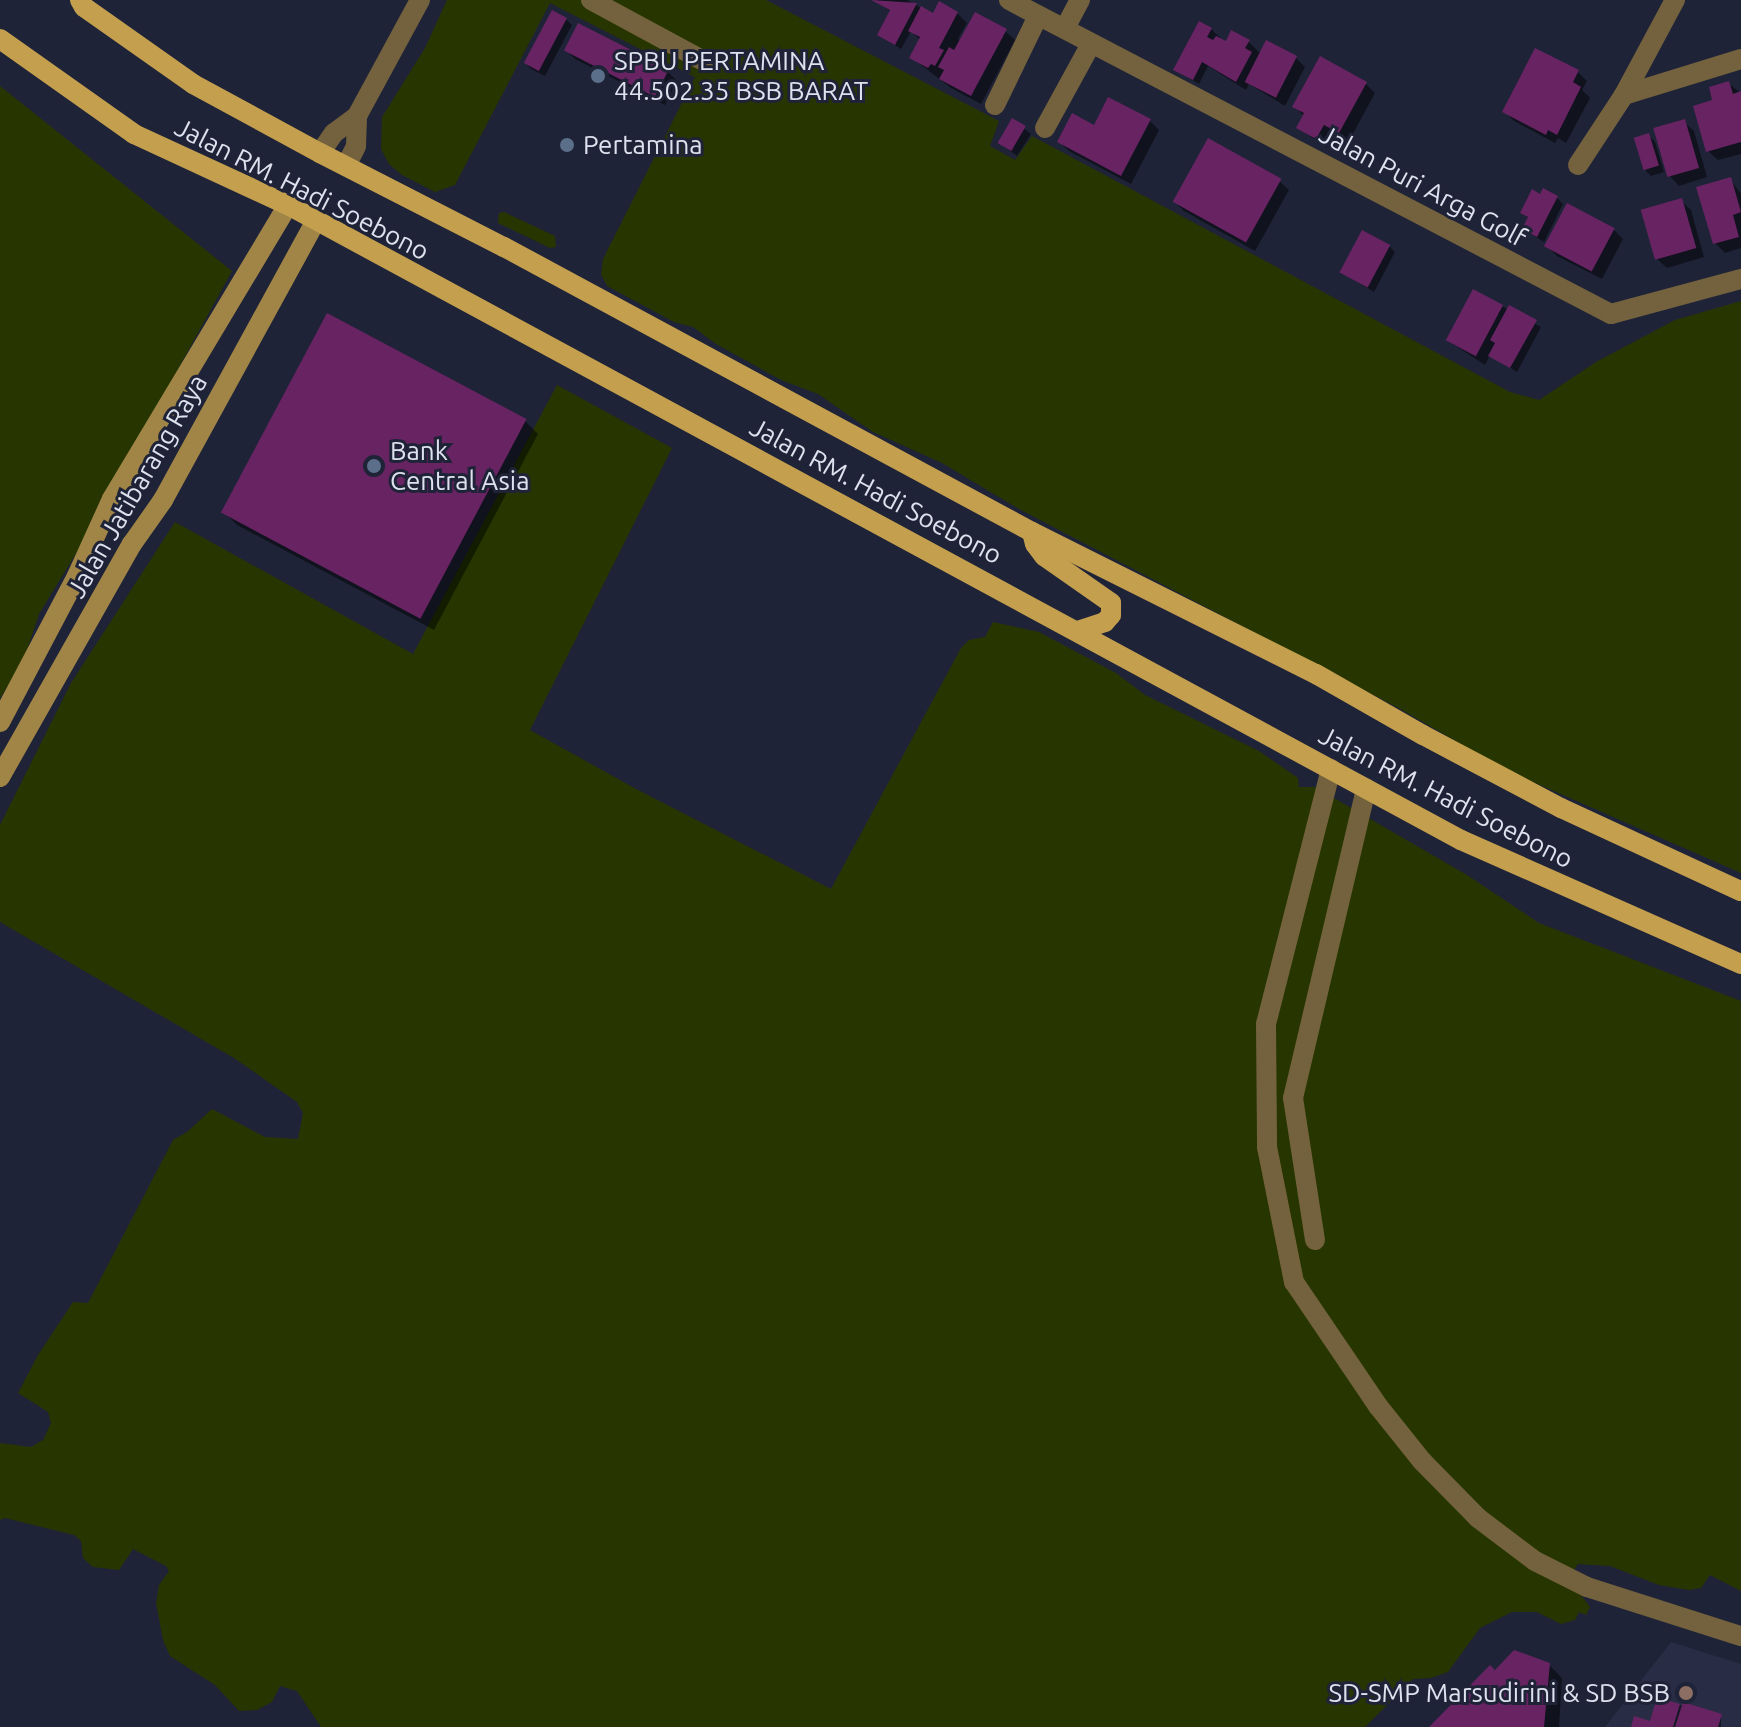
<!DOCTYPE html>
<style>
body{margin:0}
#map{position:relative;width:1741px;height:1727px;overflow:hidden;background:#1f2337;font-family:Ubuntu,sans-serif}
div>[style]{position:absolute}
.built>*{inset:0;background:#282c45}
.green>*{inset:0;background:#273600}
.shadow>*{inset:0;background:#0007}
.building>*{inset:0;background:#682363;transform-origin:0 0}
.street>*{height:20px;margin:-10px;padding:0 10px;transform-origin:10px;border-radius:10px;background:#73623d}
.secondary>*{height:20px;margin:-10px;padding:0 10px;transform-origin:10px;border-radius:10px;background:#a08547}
.primary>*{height:20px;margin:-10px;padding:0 10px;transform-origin:10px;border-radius:10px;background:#c39f4e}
.dots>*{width:22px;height:22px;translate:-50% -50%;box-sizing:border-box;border:4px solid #1f2337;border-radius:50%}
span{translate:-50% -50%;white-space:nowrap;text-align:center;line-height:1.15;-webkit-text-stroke:6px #1f2337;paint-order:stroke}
.poi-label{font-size:26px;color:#dee1ee}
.left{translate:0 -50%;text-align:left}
.right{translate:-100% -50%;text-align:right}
.street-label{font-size:26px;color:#dee1ee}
</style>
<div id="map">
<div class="built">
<i style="clip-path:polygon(1671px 1642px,1741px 1664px,1741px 1727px,1605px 1727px)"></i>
</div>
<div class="green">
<i style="clip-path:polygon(447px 0,766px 0,999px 121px,990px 146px,1015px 160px,1032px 136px,1510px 392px,1539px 400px,1596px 362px,1675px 320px,1741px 301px,1741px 873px,1506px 770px,1402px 710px,1019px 509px,942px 463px,873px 432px,818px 394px,781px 380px,716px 344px,693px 327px,674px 322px,607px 286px,601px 274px,603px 259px,695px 77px,550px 3px,455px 185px,435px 192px,402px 175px,389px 164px,381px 149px,382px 117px,425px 48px)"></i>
<i style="clip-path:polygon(0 86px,232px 271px,80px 547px,39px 614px,22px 665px,0 698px)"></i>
<i style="clip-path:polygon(504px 212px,555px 236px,556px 247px,550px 248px,498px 223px,499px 213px)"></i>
<i style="clip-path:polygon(557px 385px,672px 448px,530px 730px,638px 790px,831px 889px,961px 648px,969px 640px,985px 637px,993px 622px,1039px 632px,1116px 673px,1145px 695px,1259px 751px,1298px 778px,1299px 787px,1315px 787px,1467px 875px,1539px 923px,1741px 1001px,1741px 1591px,1710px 1575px,1701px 1588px,1689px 1590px,1659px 1585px,1610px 1566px,1578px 1564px,1568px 1578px,1590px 1607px,1586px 1615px,1579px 1612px,1575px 1620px,1561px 1624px,1537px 1612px,1512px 1612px,1480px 1628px,1448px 1672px,1431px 1678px,1413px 1679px,1365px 1727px,321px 1727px,297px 1691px,280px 1686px,272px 1702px,257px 1710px,239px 1711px,215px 1685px,170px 1656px,163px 1640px,156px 1603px,159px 1585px,169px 1571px,166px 1566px,133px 1549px,119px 1570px,93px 1567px,83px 1558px,81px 1541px,74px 1535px,5px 1518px,0 1520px,0 1443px,31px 1447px,43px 1440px,51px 1423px,48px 1412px,18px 1393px,38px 1355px,73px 1302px,88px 1303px,173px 1140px,187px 1132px,212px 1109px,265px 1137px,298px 1139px,303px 1113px,297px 1102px,234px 1058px,0 922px,0 825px,71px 683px,175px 522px,413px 654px)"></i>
</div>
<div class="shadow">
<i style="clip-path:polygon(907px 0,933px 15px,957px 13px,967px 23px,958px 39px,961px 41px,1005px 31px,1015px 40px,981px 104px,951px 88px,911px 57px,920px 40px,911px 31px,901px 49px,880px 35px,891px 12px,877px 0)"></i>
<i style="clip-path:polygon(566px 19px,572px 25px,545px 76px,531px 69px,525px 63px)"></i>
<i style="clip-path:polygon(1211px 29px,1226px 43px,1248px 41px,1261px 54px,1296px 58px,1305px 67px,1285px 106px,1249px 84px,1246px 90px,1208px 66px,1199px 84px,1176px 70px)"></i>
<i style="clip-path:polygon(566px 50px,667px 71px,677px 81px,665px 105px,575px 59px)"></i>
<i style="clip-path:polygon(1578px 72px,1587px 81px,1582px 90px,1590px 98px,1566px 143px,1558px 138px,1555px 143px,1514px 121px,1505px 112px)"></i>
<i style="clip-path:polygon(1365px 83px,1375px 93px,1349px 141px,1334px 132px,1326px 147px,1298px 128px,1304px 116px,1294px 106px)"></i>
<i style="clip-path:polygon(1729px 84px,1741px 93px,1741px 154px,1718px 160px,1708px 151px,1715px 101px)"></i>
<i style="clip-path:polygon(1013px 120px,1031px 134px,1017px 156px,1000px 143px)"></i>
<i style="clip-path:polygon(1150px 121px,1159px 130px,1131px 184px,1069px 151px,1059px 142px,1095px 127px)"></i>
<i style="clip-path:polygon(1684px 122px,1694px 131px,1707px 177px,1679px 186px,1670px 176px)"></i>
<i style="clip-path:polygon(1649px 136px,1655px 142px,1664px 172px,1651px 176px,1645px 170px)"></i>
<i style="clip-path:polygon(1730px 179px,1741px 194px,1741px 248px,1725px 253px,1715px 243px)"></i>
<i style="clip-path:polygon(1279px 181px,1289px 190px,1255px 251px,1184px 211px,1175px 202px)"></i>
<i style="clip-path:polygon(1541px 196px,1557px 198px,1563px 204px,1544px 242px,1524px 229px,1529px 219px,1522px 212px)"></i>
<i style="clip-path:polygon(1681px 201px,1691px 210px,1704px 257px,1667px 268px,1657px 259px)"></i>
<i style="clip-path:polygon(1613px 229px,1623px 239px,1602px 279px,1557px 256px,1548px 247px)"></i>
<i style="clip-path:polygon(1389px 246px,1395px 252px,1374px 292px,1342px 272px)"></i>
<i style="clip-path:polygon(1473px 291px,1541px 327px,1517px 372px,1490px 355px,1485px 365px,1447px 340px)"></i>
<i style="clip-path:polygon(525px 421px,538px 434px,434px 630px,237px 525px,224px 512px)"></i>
<i style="clip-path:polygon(1549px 1665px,1562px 1678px,1559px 1727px,1432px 1727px,1495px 1672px)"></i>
<i style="clip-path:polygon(1679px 1705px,1721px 1716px,1721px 1727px,1633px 1727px,1651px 1724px)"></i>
</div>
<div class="building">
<i style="clip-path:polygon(871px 0,917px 3px,895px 45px,877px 35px,890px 10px)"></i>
<i style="clip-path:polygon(939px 1px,958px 12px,939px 48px,944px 50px,935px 66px,931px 64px,928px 68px,909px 58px,920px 37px,908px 31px,921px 6px,933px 13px)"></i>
<i style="left:552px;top:10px;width:17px;height:60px;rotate:28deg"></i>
<i style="clip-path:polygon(975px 12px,1007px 29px,971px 96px,939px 79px,944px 70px,938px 67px,949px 47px,954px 50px)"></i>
<i style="clip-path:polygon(1199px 21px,1212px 28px,1207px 37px,1213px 40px,1216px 36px,1226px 41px,1231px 30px,1250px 40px,1245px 48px,1252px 52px,1236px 82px,1202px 62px,1193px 80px,1173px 70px)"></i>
<i style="left:578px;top:23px;width:102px;height:31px;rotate:27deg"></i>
<i style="left:1266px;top:40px;width:35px;height:47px;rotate:27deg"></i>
<i style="clip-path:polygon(1535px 48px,1579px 70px,1573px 82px,1581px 87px,1557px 135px,1548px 130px,1546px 135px,1502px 112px)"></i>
<i style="clip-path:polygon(1320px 56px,1367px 82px,1339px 133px,1324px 125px,1316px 139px,1296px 128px,1304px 113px,1292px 107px)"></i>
<i style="clip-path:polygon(1729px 81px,1733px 94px,1741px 91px,1741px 142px,1706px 152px,1693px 106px,1712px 100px,1709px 87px)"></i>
<i style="clip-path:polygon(1108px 97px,1151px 119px,1121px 176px,1057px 142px,1072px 113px,1094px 125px)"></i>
<i style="left:1012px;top:118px;width:16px;height:29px;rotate:30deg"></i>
<i style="left:1685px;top:119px;width:51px;height:33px;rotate:74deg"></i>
<i style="left:1649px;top:133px;width:34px;height:16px;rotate:73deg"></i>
<i style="left:1208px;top:138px;width:84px;height:73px;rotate:29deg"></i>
<i style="clip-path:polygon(1731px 177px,1741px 212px,1733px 215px,1739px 237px,1713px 244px,1696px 187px)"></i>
<i style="clip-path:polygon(1543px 188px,1558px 196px,1537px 237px,1522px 229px,1528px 217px,1520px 213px,1532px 189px,1540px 194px)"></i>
<i style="left:1682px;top:198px;width:52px;height:43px;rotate:74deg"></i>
<i style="left:1567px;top:203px;width:54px;height:49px;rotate:28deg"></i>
<i style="left:1362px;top:230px;width:32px;height:48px;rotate:28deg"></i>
<i style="left:1473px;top:289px;width:34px;height:58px;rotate:28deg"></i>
<i style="clip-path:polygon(1509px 305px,1537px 320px,1510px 368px,1488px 356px,1495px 343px,1490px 340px)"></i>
<i style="left:327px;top:313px;width:226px;height:226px;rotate:28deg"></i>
<i style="clip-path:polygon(1514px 1650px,1550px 1663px,1544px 1727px,1429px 1727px,1490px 1665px,1495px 1670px)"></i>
<i style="clip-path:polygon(1657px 1697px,1680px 1704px,1673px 1727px,1631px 1727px,1634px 1716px,1650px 1721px)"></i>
<i style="clip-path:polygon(1683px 1702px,1722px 1714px,1718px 1727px,1675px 1727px)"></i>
</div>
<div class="street">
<i style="left:591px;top:0;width:128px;rotate:28.4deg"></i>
<i style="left:1009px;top:0;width:679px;rotate:27.55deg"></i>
<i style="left:1611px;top:314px;width:135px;rotate:-15.1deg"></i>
<i style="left:1065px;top:28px;width:32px;rotate:-62deg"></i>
<i style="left:1624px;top:95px;width:122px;rotate:-17.1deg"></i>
<i style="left:995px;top:105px;width:99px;rotate:-64.2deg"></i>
<i style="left:1045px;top:128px;width:96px;rotate:-61.3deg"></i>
<i style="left:320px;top:153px;width:24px;rotate:-55deg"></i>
<i style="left:334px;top:133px;width:29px;rotate:-36deg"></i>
<i style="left:357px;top:116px;width:132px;rotate:-61.5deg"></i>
<i style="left:1578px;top:165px;width:84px;rotate:-56.7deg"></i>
<i style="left:1624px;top:95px;width:108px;rotate:-61.8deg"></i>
<i style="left:346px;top:166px;width:22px;rotate:-63deg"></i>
<i style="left:356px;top:146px;width:30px;rotate:-88deg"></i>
<i style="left:1331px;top:769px;width:263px;rotate:104.3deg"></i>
<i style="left:1266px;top:1024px;width:123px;rotate:89.5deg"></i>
<i style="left:1267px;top:1147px;width:138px;rotate:78.7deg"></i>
<i style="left:1294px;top:1282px;width:150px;rotate:55.9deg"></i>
<i style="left:1378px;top:1406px;width:70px;rotate:51.3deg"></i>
<i style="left:1422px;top:1461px;width:80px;rotate:45.5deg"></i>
<i style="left:1478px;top:1518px;width:71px;rotate:37deg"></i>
<i style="left:1535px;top:1561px;width:58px;rotate:26.6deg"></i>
<i style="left:1587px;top:1587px;width:162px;rotate:17.7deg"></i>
<i style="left:1315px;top:1240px;width:144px;rotate:-98.8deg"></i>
<i style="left:1293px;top:1098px;width:318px;rotate:-76.7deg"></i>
</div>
<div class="secondary">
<i style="left:0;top:722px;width:165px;rotate:-62.2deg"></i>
<i style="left:77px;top:576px;width:85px;rotate:-65.6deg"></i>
<i style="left:112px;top:499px;width:343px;rotate:-59.1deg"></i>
<i style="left:0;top:777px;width:268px;rotate:-60.5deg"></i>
<i style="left:132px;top:544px;width:54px;rotate:-54.8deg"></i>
<i style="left:163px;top:500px;width:318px;rotate:-61.3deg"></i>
</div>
<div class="primary">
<i style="left:80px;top:0;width:8px;rotate:60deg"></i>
<i style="left:84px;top:7px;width:133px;rotate:35.2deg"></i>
<i style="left:193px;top:84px;width:145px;rotate:28.5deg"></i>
<i style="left:320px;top:153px;width:207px;rotate:27.1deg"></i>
<i style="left:504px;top:247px;width:600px;rotate:28.36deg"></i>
<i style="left:1032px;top:532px;width:318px;rotate:26.6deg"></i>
<i style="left:1316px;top:674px;width:123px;rotate:29.7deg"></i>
<i style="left:1423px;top:735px;width:156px;rotate:27.9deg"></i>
<i style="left:1561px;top:808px;width:198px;rotate:24.8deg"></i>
<i style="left:0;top:39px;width:164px;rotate:35.3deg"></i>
<i style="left:134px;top:134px;width:170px;rotate:24.8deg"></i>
<i style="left:288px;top:205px;width:1334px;rotate:28.43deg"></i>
<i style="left:1461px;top:840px;width:306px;rotate:23.9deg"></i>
<i style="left:1032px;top:532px;width:12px;rotate:76deg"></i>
<i style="left:1035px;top:544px;width:15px;rotate:53deg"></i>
<i style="left:1044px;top:556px;width:82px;rotate:35deg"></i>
<i style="left:1111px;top:603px;width:12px;rotate:90deg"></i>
<i style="left:1111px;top:615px;width:9px;rotate:131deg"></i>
<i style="left:1105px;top:622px;width:28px;rotate:162deg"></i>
</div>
<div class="dots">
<i style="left:598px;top:76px;background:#5c6f8a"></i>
<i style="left:567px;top:145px;background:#5c6f8a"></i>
<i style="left:374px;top:466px;background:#5c6f8a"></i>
<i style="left:1686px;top:1693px;background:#8d6e63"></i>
</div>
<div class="poi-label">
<span class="left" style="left:614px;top:76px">SPBU PERTAMINA<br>44.502.35 BSB BARAT</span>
<span class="left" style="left:583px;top:145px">Pertamina</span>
<span class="left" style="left:390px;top:466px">Bank<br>Central Asia</span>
<span class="right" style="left:1670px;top:1693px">SD-SMP Marsudirini &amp; SD BSB</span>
</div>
<div class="street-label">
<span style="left:1423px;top:186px;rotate:28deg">Jalan Puri Arga Golf</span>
<span style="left:302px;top:189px;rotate:27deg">Jalan RM. Hadi Soebono</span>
<span style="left:137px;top:486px;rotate:-60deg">Jalan Jatibarang Raya</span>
<span style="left:876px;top:491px;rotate:28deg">Jalan RM. Hadi Soebono</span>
<span style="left:1446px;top:797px;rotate:27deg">Jalan RM. Hadi Soebono</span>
</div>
</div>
